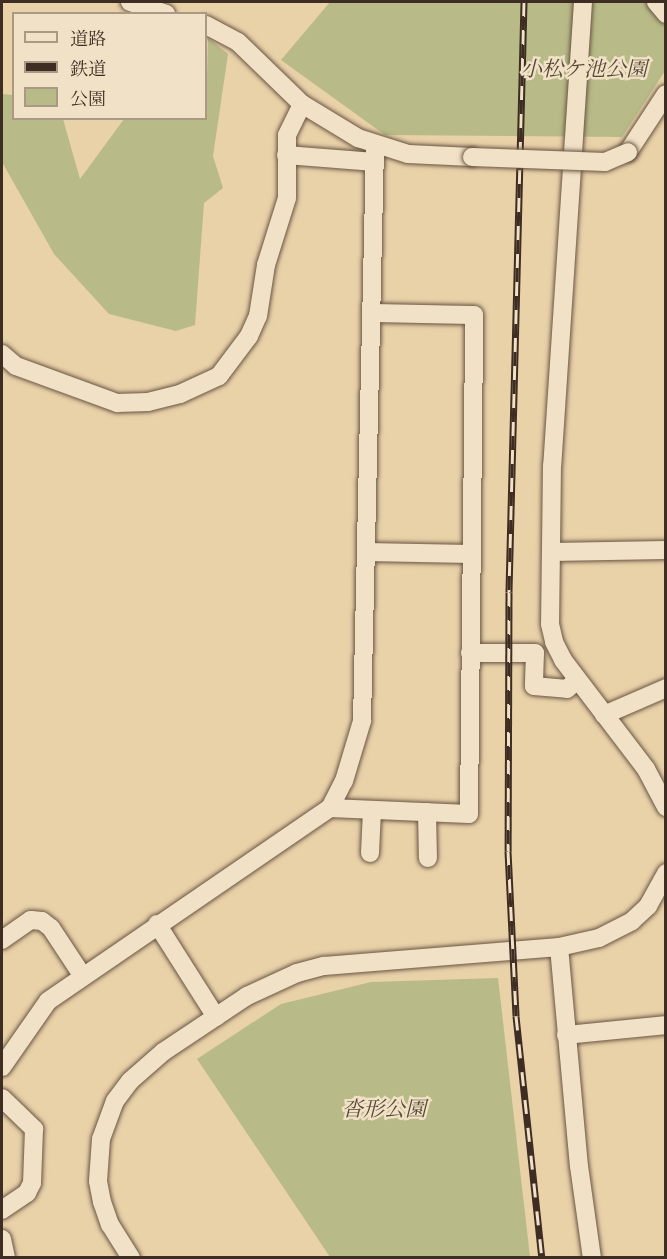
<!DOCTYPE html>
<meta charset="utf-8">
<style>
body{margin:0}
#map{position:relative;width:667px;height:1259px;overflow:hidden;background:#e9d1a8;font-family:"Libre Caslon Text","Noto Serif JP",serif}
div>[style]{position:absolute}
.green>*{inset:0;background:#b8bb87}
.roads{filter:drop-shadow(0 0 2px #695644) drop-shadow(0 0 2px #695644)}
.minor>*{height:18px;margin:-9px;padding:0 9px;transform-origin:9px;border-radius:9px;background:#f1e1c6}
.rail>*{height:7px;margin-top:-3.5px;transform-origin:0;background:repeating-linear-gradient(90deg,#f1e1c6 0 14px,#3e2d23 0 28px);box-sizing:border-box;border-block:2px solid #3e2d23}
.bridges{filter:drop-shadow(0 0 2px #695644) drop-shadow(0 0 2px #695644)}
.minor-bridge>*{height:18px;margin:-9px;padding:0 9px;transform-origin:9px;border-radius:9px;background:#f1e1c6}
span{translate:-50% -50%;white-space:nowrap;text-align:center;line-height:1.15;-webkit-text-stroke:5px #f1e1c6;paint-order:stroke}
.park-label{font-size:21px;color:#564937;font-style:italic}
.frame{position:absolute;inset:0;border:3px solid #3e2d23;pointer-events:none}
.legend{position:absolute;left:12px;top:12px;width:195px;height:108px;box-sizing:border-box;background:#f1e1c6;border:2px solid #a99985;margin:0;padding:8px 10px;list-style:none;font-size:18px;color:#3e2d23}
.legend li{display:flex;align-items:center;gap:12px;height:30px}
.legend b{width:30px;border:2px solid #a99985}
</style>
<div id="map">
<div class="green">
<i style="clip-path:polygon(330px 2px,665px 2px,665px 71px,622px 137px,385px 135px,281px 60px)"></i>
<i style="clip-path:polygon(208px 38px,228px 54px,213px 156px,223px 188px,204px 203px,195px 325px,176px 331px,109px 314px,54px 254px,2px 162px,2px 94px,13px 95px,14px 118px,63px 119px,80px 179px,124px 119px,206px 118px)"></i>
<i style="clip-path:polygon(498px 978px,530px 1257px,330px 1257px,197px 1059px,281px 1004px,371px 982px)"></i>
</div>
<div class="roads">
<div class="minor">
<i style="left:130px;top:2px;width:38px;rotate:18deg"></i>
<i style="left:583px;top:2px;width:464px;rotate:93.8deg"></i>
<i style="left:552px;top:465px;width:159px;rotate:90.7deg"></i>
<i style="left:550px;top:624px;width:18px;rotate:77deg"></i>
<i style="left:554px;top:642px;width:20px;rotate:63deg"></i>
<i style="left:563px;top:660px;width:137px;rotate:52.7deg"></i>
<i style="left:646px;top:769px;width:43px;rotate:62.2deg"></i>
<i style="left:656px;top:2px;width:16px;rotate:50deg"></i>
<i style="left:206px;top:25px;width:36px;rotate:28deg"></i>
<i style="left:238px;top:42px;width:89px;rotate:44.1deg"></i>
<i style="left:302px;top:104px;width:66px;rotate:31.3deg"></i>
<i style="left:358px;top:138px;width:52px;rotate:17.7deg"></i>
<i style="left:408px;top:154px;width:64px;rotate:2.7deg"></i>
<i style="left:628px;top:152px;width:69px;rotate:-56.8deg"></i>
<i style="left:286px;top:155px;width:89px;rotate:4.5deg"></i>
<i style="left:2px;top:354px;width:18px;rotate:41deg"></i>
<i style="left:16px;top:366px;width:108px;rotate:20.1deg"></i>
<i style="left:117px;top:403px;width:31px;rotate:-2deg"></i>
<i style="left:148px;top:402px;width:33px;rotate:-14deg"></i>
<i style="left:180px;top:394px;width:43px;rotate:-24.8deg"></i>
<i style="left:219px;top:376px;width:50px;rotate:-53.1deg"></i>
<i style="left:249px;top:336px;width:22px;rotate:-66deg"></i>
<i style="left:258px;top:316px;width:52px;rotate:-81.1deg"></i>
<i style="left:266px;top:265px;width:70px;rotate:-72.6deg"></i>
<i style="left:287px;top:198px;width:63px;rotate:-90deg"></i>
<i style="left:287px;top:135px;width:34px;rotate:-64deg"></i>
<i style="left:366px;top:552px;width:105px;rotate:1.1deg"></i>
<i style="left:551px;top:552px;width:115px;rotate:-1deg"></i>
<i style="left:470px;top:653px;width:65px"></i>
<i style="left:535px;top:653px;width:33px;rotate:92deg"></i>
<i style="left:534px;top:686px;width:33px;rotate:5deg"></i>
<i style="left:567px;top:689px;width:13px;rotate:-42deg"></i>
<i style="left:604px;top:715px;width:68px;rotate:-23.5deg"></i>
<i style="left:330px;top:808px;width:139px;rotate:2.5deg"></i>
<i style="left:469px;top:814px;width:499px;rotate:-89.4deg"></i>
<i style="left:474px;top:315px;width:103px;rotate:-178.9deg"></i>
<i style="left:427px;top:812px;width:46px;rotate:88.8deg"></i>
<i style="left:370px;top:853px;width:43px;rotate:-87.3deg"></i>
<i style="left:157px;top:924px;width:110px;rotate:57.6deg"></i>
<i style="left:2px;top:940px;width:35px;rotate:-35deg"></i>
<i style="left:31px;top:920px;width:11px;rotate:5deg"></i>
<i style="left:42px;top:921px;width:11px;rotate:38deg"></i>
<i style="left:51px;top:928px;width:56px;rotate:56.6deg"></i>
<i style="left:559px;top:947px;width:220px;rotate:84.8deg"></i>
<i style="left:579px;top:1166px;width:93px;rotate:82deg"></i>
<i style="left:566px;top:1035px;width:100px;rotate:-5.7deg"></i>
<i style="left:2px;top:1067px;width:80px;rotate:-55.1deg"></i>
<i style="left:48px;top:1001px;width:342px;rotate:-34.4deg"></i>
<i style="left:330px;top:808px;width:30px;rotate:-63deg"></i>
<i style="left:344px;top:781px;width:63px;rotate:-73.3deg"></i>
<i style="left:362px;top:721px;width:575px;rotate:-88.7deg"></i>
<i style="left:2px;top:1098px;width:45px;rotate:44.1deg"></i>
<i style="left:34px;top:1129px;width:54px;rotate:92.1deg"></i>
<i style="left:32px;top:1183px;width:11px;rotate:117deg"></i>
<i style="left:27px;top:1193px;width:30px;rotate:146deg"></i>
<i style="left:2px;top:1239px;width:19px;rotate:78deg"></i>
<i style="left:131px;top:1258px;width:39px;rotate:-122deg"></i>
<i style="left:110px;top:1225px;width:24px;rotate:-109deg"></i>
<i style="left:102px;top:1202px;width:21px;rotate:-101deg"></i>
<i style="left:98px;top:1181px;width:42px;rotate:-85.9deg"></i>
<i style="left:101px;top:1139px;width:40px;rotate:-69.8deg"></i>
<i style="left:115px;top:1101px;width:25px;rotate:-53deg"></i>
<i style="left:130px;top:1081px;width:44px;rotate:-41.3deg"></i>
<i style="left:163px;top:1052px;width:101px;rotate:-33.7deg"></i>
<i style="left:247px;top:996px;width:55px;rotate:-24.7deg"></i>
<i style="left:297px;top:973px;width:28px;rotate:-15deg"></i>
<i style="left:324px;top:966px;width:236px;rotate:-4.6deg"></i>
<i style="left:559px;top:947px;width:41px;rotate:-12.7deg"></i>
<i style="left:599px;top:938px;width:37px;rotate:-27deg"></i>
<i style="left:632px;top:921px;width:22px;rotate:-43deg"></i>
<i style="left:648px;top:906px;width:38px;rotate:-61deg"></i>
</div>
</div>
<div class="rail">
<i style="left:524px;top:2px;width:590px;rotate:91.46deg"></i>
<i style="left:509px;top:592px;width:259px;rotate:90.2deg"></i>
<i style="left:508px;top:851px;width:165px;rotate:87.2deg"></i>
<i style="left:516px;top:1016px;width:243px;rotate:83.9deg"></i>
</div>
<div class="bridges">
<div class="minor-bridge">
<i style="left:472px;top:157px;width:133px;rotate:2.2deg"></i>
<i style="left:605px;top:162px;width:25px;rotate:-23deg"></i>
</div>
</div>
<div class="park-label">
<span style="left:584px;top:69px">小松ケ池公園</span>
<span style="left:384px;top:1109px">沓形公園</span>
</div>
<div class="frame"></div>
<ul class="legend">
<li><b style="height:8px;background:#f1e1c6"></b>道路</li>
<li><b style="height:8px;background:#3e2d23"></b>鉄道</li>
<li><b style="height:16px;background:#b8bb87"></b>公園</li>
</ul>
</div>
